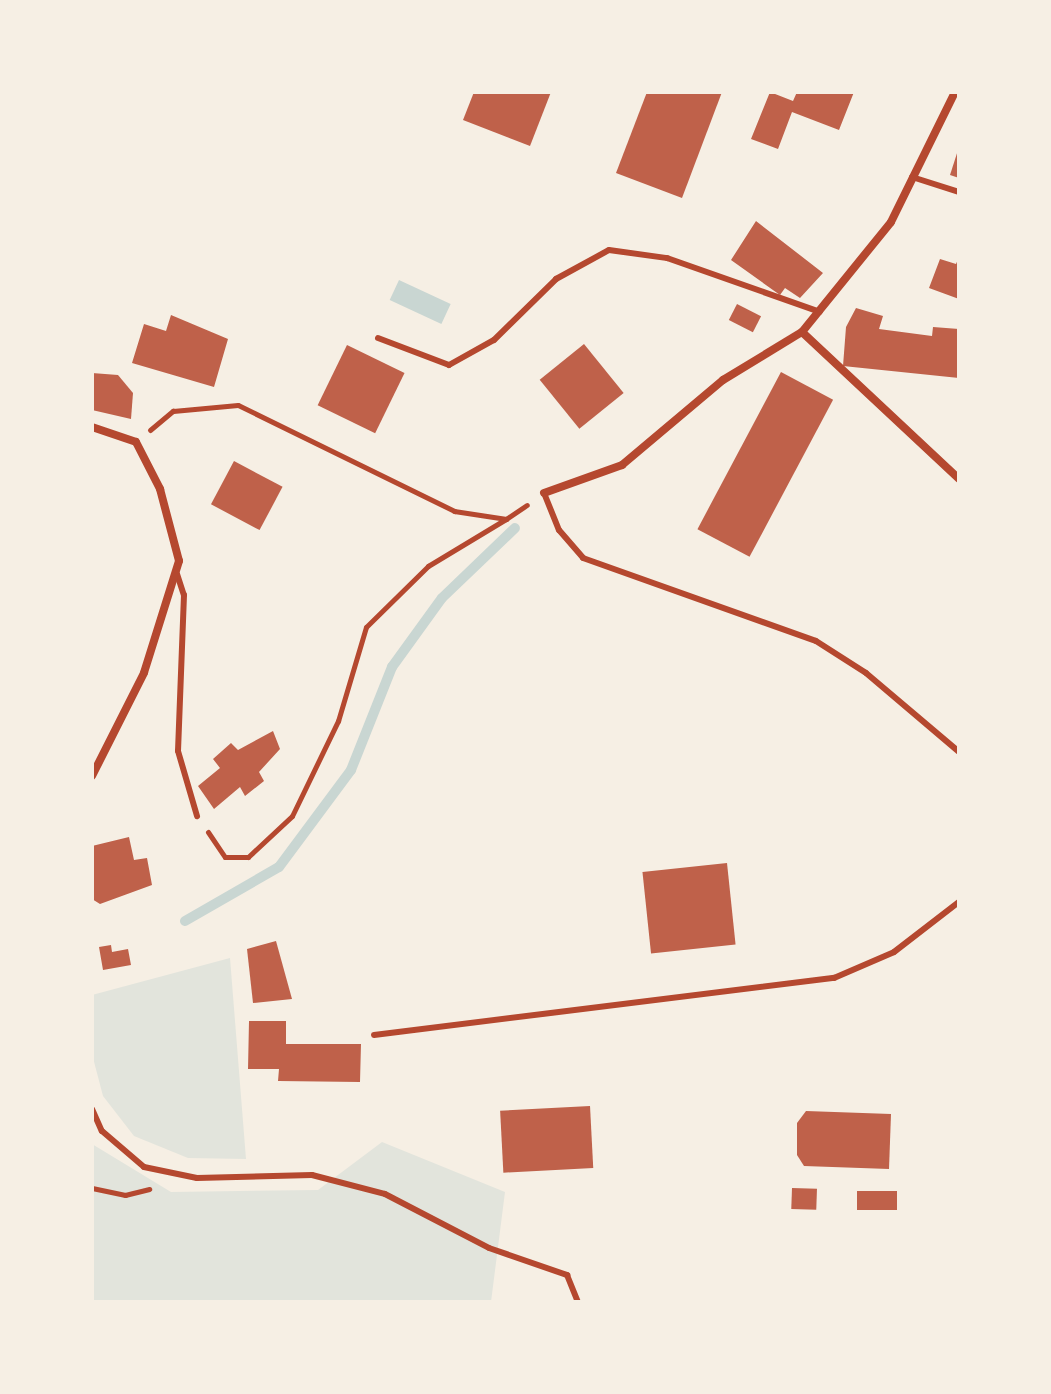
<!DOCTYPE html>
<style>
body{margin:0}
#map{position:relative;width:1051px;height:1394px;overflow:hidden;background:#f6efe4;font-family:Arial,sans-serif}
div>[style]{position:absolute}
.green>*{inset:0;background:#e2e4dc}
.water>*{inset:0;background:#c9d6d2;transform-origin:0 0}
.stream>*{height:10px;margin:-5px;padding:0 5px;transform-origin:5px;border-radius:5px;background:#c9d6d2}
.building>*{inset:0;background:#bf614a;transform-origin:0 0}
.path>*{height:5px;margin:-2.5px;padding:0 2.5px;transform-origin:2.5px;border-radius:2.5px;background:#b5482f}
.service>*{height:6px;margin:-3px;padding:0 3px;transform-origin:3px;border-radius:3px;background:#b5482f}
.minor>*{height:8px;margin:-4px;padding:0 4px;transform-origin:4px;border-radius:4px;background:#b5482f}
span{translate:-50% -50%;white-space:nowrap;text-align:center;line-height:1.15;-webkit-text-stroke:7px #f6efe4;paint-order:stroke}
.frame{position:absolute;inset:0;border:94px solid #f6efe4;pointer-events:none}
</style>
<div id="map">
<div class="green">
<i style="clip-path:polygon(230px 958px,246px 1159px,188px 1158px,134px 1136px,103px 1096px,92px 1054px,92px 995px)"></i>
<i style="clip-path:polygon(382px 1142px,505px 1192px,491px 1302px,92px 1302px,92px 1144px,171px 1192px,318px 1190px)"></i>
</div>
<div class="water">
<i style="left:399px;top:280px;width:57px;height:22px;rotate:25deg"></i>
</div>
<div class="stream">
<i style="left:185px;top:921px;width:108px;rotate:-29.9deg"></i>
<i style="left:279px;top:867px;width:121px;rotate:-53.4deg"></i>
<i style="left:351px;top:770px;width:111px;rotate:-68.3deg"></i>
<i style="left:392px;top:667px;width:85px;rotate:-54.1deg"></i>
<i style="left:442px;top:598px;width:101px;rotate:-43.8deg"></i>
</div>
<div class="building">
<i style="clip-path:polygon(474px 92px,551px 92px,530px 146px,463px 120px)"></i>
<i style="clip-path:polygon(647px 92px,722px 92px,682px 198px,616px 173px)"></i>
<i style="clip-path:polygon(770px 92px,793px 101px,797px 92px,854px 92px,839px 130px,792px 112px,778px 149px,751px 139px)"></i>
<i style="clip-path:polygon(959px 147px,959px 178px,950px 175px)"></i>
<i style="clip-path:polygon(756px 221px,823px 273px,800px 298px,785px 288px,780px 295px,731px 260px)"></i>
<i style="clip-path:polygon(959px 257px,959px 299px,929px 288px,940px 259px,956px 264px)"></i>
<i style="left:737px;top:304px;width:27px;height:18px;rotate:27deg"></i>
<i style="clip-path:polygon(856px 308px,883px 316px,879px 329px,932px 336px,933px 327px,959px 329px,959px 378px,843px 366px,846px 327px)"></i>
<i style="clip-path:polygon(171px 315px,228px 339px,214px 387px,132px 363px,144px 324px,166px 331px)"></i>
<i style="left:584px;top:344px;width:63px;height:57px;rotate:51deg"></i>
<i style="left:347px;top:345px;width:64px;height:67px;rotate:26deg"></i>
<i style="left:781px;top:372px;width:59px;height:178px;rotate:28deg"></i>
<i style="clip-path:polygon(92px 373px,118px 375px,133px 393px,131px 419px,92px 410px)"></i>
<i style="left:234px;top:461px;width:55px;height:49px;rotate:28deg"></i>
<i style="clip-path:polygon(273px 731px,280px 749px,259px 772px,264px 781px,245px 796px,240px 787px,214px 809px,198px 786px,220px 768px,213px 759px,231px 743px,238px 750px)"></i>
<i style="clip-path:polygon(129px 837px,134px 860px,147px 858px,152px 885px,100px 904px,92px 899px,92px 846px)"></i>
<i style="left:727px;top:863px;width:82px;height:85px;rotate:84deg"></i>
<i style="clip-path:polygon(276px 941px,292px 999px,253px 1003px,247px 949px)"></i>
<i style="clip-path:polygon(111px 945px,112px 952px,128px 949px,131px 965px,103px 970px,99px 947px)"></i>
<i style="clip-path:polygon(249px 1021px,286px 1021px,286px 1044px,361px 1044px,360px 1082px,278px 1081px,279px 1069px,248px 1069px)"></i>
<i style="left:590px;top:1106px;width:62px;height:90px;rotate:87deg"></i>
<i style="clip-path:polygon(806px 1111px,891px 1114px,889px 1169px,804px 1166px,797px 1155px,797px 1123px)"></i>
<i style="left:792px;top:1188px;width:25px;height:21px;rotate:2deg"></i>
<i style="left:897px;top:1191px;width:19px;height:40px;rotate:90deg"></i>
</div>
<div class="path">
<i style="left:150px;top:430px;width:30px;rotate:-40deg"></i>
<i style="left:173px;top:411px;width:65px;rotate:-5.3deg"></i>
<i style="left:238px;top:405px;width:241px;rotate:26.1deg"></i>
<i style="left:454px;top:511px;width:53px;rotate:8.7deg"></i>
<i style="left:506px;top:519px;width:25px;rotate:-34deg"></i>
<i style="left:208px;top:832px;width:30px;rotate:56deg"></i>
<i style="left:225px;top:857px;width:23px"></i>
<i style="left:248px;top:857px;width:60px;rotate:-43deg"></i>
<i style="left:292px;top:816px;width:106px;rotate:-64.2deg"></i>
<i style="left:338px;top:721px;width:98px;rotate:-73.4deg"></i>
<i style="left:366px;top:627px;width:87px;rotate:-44.5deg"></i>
<i style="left:428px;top:566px;width:91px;rotate:-31.1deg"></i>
<i style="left:92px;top:1188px;width:34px;rotate:12deg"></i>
<i style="left:125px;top:1195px;width:25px;rotate:-14deg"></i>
</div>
<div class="service">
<i style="left:912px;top:177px;width:49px;rotate:17.7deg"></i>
<i style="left:378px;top:338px;width:76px;rotate:20.8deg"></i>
<i style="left:449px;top:365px;width:51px;rotate:-29.1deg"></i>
<i style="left:494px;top:340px;width:87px;rotate:-44.5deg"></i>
<i style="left:556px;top:279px;width:60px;rotate:-28.7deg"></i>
<i style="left:609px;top:250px;width:59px;rotate:7.9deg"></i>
<i style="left:667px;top:258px;width:162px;rotate:19.4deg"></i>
<i style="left:544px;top:493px;width:40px;rotate:68deg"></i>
<i style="left:559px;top:530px;width:37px;rotate:49deg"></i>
<i style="left:583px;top:558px;width:247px;rotate:19.6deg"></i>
<i style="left:816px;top:641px;width:59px;rotate:32.6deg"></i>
<i style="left:866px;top:673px;width:122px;rotate:40.3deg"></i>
<i style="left:177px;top:574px;width:22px;rotate:72deg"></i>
<i style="left:184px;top:595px;width:156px;rotate:92.2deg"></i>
<i style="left:178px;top:751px;width:68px;rotate:73.7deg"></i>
<i style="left:374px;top:1035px;width:464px;rotate:-7.1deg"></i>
<i style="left:834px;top:978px;width:65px;rotate:-23.4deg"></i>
<i style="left:894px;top:952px;width:82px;rotate:-37.6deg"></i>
<i style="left:92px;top:1109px;width:24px;rotate:66deg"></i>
<i style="left:102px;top:1131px;width:55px;rotate:40.6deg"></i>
<i style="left:144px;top:1167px;width:54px;rotate:11.7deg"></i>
<i style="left:197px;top:1178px;width:115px;rotate:-1.5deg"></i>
<i style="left:312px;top:1175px;width:75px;rotate:14.6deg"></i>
<i style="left:385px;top:1194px;width:117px;rotate:27.4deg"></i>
<i style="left:489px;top:1248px;width:83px;rotate:19.1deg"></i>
<i style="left:567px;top:1275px;width:29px;rotate:68deg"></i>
</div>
<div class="minor">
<i style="left:802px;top:332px;width:215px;rotate:43.1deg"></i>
<i style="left:92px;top:427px;width:46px;rotate:18.8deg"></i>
<i style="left:136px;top:442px;width:53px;rotate:62.9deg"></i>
<i style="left:160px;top:489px;width:74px;rotate:75.2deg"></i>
<i style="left:179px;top:561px;width:117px;rotate:107.4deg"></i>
<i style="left:144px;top:673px;width:115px;rotate:116.8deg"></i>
<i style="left:544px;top:493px;width:83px;rotate:-19.7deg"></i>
<i style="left:622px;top:465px;width:132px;rotate:-40.1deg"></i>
<i style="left:723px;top:380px;width:92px;rotate:-31.3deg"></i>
<i style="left:802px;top:332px;width:141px;rotate:-51deg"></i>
<i style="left:891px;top:222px;width:145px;rotate:-63.8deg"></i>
</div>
<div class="frame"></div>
</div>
